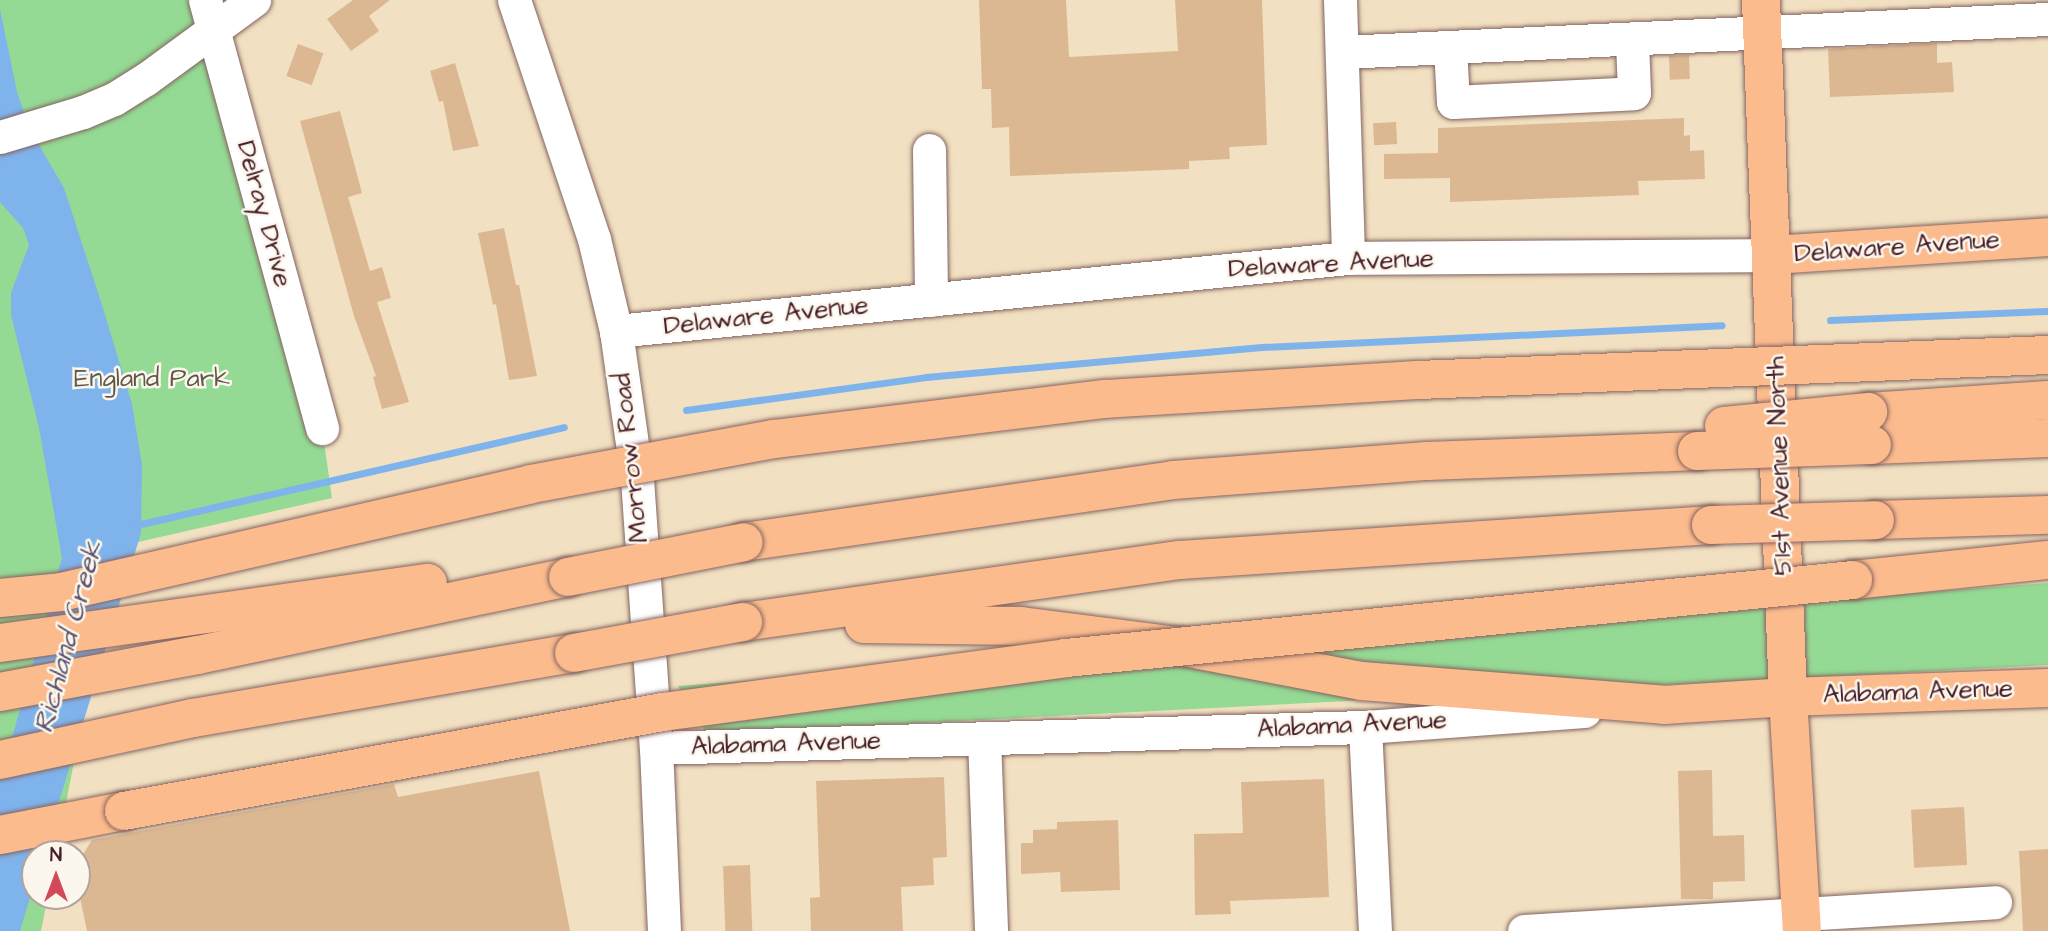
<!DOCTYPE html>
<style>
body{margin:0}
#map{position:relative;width:2048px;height:931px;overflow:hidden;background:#f1e0c1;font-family:"Architects Daughter",sans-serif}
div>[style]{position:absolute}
.green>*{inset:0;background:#94da94}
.water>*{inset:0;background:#7fb3ec}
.stream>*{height:7px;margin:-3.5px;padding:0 3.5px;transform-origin:3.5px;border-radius:3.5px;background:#7fb3ec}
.building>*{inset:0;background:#dcb892;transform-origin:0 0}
.roads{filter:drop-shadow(0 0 2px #846360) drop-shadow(0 0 2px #846360)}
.minor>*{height:33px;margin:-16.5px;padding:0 16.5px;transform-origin:16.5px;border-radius:16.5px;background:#fff}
.major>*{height:38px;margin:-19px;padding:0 19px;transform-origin:19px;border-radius:19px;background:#fbbb8d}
.highway>*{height:38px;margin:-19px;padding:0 19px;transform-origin:19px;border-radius:19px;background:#fbbb8d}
.bridges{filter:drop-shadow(0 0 2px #846360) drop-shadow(0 0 2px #846360)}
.highway-bridge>*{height:38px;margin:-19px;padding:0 19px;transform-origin:19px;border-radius:19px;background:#fbbb8d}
span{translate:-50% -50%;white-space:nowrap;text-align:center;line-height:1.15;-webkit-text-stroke:5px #fbf7ec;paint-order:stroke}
.street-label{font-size:26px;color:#4a1f2b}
.park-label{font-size:26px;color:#60574a}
.water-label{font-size:28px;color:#5d536f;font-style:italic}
.north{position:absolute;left:21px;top:840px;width:70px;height:70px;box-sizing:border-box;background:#fbf7ec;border:2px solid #b4a19f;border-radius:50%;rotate:0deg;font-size:19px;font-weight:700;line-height:28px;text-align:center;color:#4a1f2b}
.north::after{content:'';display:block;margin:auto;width:24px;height:32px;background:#d1495b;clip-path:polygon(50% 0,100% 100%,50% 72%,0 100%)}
</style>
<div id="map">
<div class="green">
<i style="clip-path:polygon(0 0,205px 0,322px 428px,332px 498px,116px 547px,56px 854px,35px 854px,35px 896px,48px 896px,41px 931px,0 931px)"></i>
<i style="clip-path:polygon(2048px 583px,2048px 665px,707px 734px,678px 686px)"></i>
</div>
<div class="water">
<i style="clip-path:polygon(0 9px,17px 92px,30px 129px,64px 188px,102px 305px,132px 404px,142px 465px,141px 533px,43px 854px,35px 854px,35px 881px,20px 931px,0 931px,0 781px,62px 558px,39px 428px,11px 315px,11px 293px,29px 245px,23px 228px,0 202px)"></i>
</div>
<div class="stream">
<i style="left:1830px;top:320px;width:218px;rotate:-2.4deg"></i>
<i style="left:686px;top:410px;width:242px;rotate:-7.8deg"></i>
<i style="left:926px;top:377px;width:337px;rotate:-5.1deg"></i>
<i style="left:1262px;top:347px;width:460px;rotate:-2.7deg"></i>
<i style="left:132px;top:526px;width:443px;rotate:-12.9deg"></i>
</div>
<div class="building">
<i style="clip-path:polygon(353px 0,390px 0,369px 16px,379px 31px,351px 51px,327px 19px)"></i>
<i style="clip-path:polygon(979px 0,1066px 0,1069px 57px,1178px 51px,1175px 0,1262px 0,1267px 145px,1229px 147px,1230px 159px,1189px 161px,1189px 169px,1010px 176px,1009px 127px,992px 128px,991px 89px,982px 89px)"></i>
<i style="clip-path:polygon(1937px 43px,1937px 63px,1952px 62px,1954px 92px,1830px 97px,1828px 49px)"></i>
<i style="left:298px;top:44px;width:27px;height:34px;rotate:20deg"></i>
<i style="left:1689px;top:55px;width:24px;height:20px;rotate:88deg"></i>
<i style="clip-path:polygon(455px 63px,479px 146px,453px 151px,443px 101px,439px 102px,430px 71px)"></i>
<i style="clip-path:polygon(340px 111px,362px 193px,348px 197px,370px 271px,382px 267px,391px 298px,377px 302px,409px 402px,382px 409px,373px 377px,376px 376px,354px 316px,300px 121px)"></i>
<i style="clip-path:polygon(1684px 118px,1684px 136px,1690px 135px,1690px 151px,1704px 150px,1705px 179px,1638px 181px,1639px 195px,1450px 202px,1450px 178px,1384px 179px,1384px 154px,1438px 153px,1438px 128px)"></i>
<i style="left:1396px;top:122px;width:22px;height:23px;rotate:87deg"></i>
<i style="clip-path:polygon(504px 228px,516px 285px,519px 285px,537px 376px,509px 380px,496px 304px,493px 305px,478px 233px)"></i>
<i style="clip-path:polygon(1712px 770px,1713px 836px,1744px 835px,1745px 881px,1713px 882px,1713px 899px,1681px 899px,1678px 771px)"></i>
<i style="clip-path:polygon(539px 771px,570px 931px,87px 931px,77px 883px,77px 864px,92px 840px,394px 784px,398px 797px)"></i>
<i style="clip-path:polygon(944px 777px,947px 857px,933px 858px,934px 885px,901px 887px,903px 931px,811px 931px,810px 898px,820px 897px,816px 781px)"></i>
<i style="clip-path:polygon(1324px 779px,1329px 897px,1230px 901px,1231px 914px,1195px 915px,1194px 834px,1243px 833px,1241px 782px)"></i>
<i style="left:1964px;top:807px;width:58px;height:53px;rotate:87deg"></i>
<i style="clip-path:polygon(1118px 820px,1120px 890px,1061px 892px,1060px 872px,1021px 874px,1021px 843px,1033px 843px,1033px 830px,1057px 829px,1057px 822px)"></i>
<i style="clip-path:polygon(2048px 849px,2048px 931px,2023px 931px,2019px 851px)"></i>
<i style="left:750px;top:865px;width:66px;height:27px;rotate:88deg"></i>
</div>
<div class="roads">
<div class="minor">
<i style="left:205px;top:0;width:444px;rotate:74.7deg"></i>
<i style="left:514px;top:0;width:252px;rotate:71.5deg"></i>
<i style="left:594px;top:239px;width:95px;rotate:76.6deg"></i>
<i style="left:616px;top:331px;width:149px;rotate:81.9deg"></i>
<i style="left:637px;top:479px;width:270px;rotate:86deg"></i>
<i style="left:656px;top:748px;width:183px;rotate:87.5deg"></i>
<i style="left:1340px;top:0;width:258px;rotate:88.2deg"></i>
<i style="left:1450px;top:47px;width:55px;rotate:86.9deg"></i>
<i style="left:1453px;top:102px;width:181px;rotate:-2.8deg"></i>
<i style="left:1634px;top:93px;width:53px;rotate:-92.2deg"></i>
<i style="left:1342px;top:52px;width:707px;rotate:-2.68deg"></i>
<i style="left:0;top:137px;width:87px;rotate:-16.8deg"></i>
<i style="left:83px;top:112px;width:34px;rotate:-23deg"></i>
<i style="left:114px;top:99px;width:38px;rotate:-32deg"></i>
<i style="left:146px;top:79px;width:134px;rotate:-36.2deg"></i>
<i style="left:929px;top:150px;width:150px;rotate:89.2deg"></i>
<i style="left:616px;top:331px;width:736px;rotate:-5.7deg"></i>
<i style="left:1348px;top:258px;width:424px;rotate:-0.4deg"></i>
<i style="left:1365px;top:727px;width:204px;rotate:87.2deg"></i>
<i style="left:984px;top:738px;width:193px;rotate:87.9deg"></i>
<i style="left:656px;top:748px;width:709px;rotate:-1.7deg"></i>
<i style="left:1365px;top:727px;width:220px;rotate:-4.2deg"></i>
<i style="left:1524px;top:931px;width:472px;rotate:-3.5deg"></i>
</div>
<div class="major">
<i style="left:1761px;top:0;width:698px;rotate:87.78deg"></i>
<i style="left:1788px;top:697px;width:234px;rotate:86.6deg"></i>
<i style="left:1772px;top:255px;width:277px;rotate:-3.7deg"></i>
<i style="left:1664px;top:705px;width:124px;rotate:-3.7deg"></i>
<i style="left:1788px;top:697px;width:260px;rotate:-2deg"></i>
</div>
<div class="highway">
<i style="left:1868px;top:412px;width:180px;rotate:-3.8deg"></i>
<i style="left:1872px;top:445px;width:176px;rotate:-2.3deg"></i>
<i style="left:1875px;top:520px;width:173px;rotate:-1.7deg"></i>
<i style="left:744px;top:542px;width:433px;rotate:-8.2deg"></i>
<i style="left:1173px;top:480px;width:255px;rotate:-4.3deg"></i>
<i style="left:1427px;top:461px;width:270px;rotate:-2.1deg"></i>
<i style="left:1853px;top:580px;width:196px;rotate:-5.9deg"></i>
<i style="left:743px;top:622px;width:441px;rotate:-8.1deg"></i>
<i style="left:1180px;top:560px;width:532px;rotate:-3.77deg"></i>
<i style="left:864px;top:624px;width:157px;rotate:0.7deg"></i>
<i style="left:1021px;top:626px;width:158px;rotate:7.3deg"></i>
<i style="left:1178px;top:646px;width:187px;rotate:10.8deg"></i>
<i style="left:1362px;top:681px;width:303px;rotate:4.5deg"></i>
<i style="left:0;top:643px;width:432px;rotate:-8deg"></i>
<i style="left:0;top:692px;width:201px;rotate:-10.6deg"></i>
<i style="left:198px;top:655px;width:378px;rotate:-11.9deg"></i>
<i style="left:0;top:760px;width:198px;rotate:-12.3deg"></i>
<i style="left:193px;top:718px;width:387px;rotate:-9.7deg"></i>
<i style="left:0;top:835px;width:126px;rotate:-11deg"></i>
</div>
</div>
<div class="bridges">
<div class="highway-bridge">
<i style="left:1724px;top:426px;width:145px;rotate:-5.6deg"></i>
<i style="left:1697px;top:451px;width:175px;rotate:-2deg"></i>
<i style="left:1711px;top:525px;width:164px;rotate:-1.7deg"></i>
<i style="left:568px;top:577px;width:179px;rotate:-11.2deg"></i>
<i style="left:0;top:598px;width:61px;rotate:-5.6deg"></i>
<i style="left:61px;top:592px;width:482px;rotate:-12.9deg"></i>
<i style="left:531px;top:484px;width:247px;rotate:-10.5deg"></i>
<i style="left:774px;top:439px;width:333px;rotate:-6.9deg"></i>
<i style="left:1105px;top:399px;width:314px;rotate:-3.5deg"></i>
<i style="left:1418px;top:380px;width:630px;rotate:-2.27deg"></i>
<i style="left:574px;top:653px;width:172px;rotate:-10.4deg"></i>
<i style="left:124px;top:811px;width:548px;rotate:-10.41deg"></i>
<i style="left:663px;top:712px;width:407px;rotate:-7.6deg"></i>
<i style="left:1066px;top:658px;width:791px;rotate:-5.66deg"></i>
</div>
</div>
<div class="street-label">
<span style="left:264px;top:214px;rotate:75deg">Delray Drive</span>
<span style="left:1897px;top:247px;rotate:-4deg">Delaware Avenue</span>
<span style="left:1331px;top:264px;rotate:-3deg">Delaware Avenue</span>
<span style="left:766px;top:316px;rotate:-6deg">Delaware Avenue</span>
<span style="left:631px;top:458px;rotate:-96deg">Morrow Road</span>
<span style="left:1780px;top:466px;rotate:-92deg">51st Avenue North</span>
<span style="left:1918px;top:692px;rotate:-2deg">Alabama Avenue</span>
<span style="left:1352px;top:725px;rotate:-3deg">Alabama Avenue</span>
<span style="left:786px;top:744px;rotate:-2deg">Alabama Avenue</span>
</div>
<div class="park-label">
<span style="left:152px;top:379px">England Park</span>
</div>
<div class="water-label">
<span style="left:69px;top:637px;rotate:-75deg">Richland Creek</span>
</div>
<div class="north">N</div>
</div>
